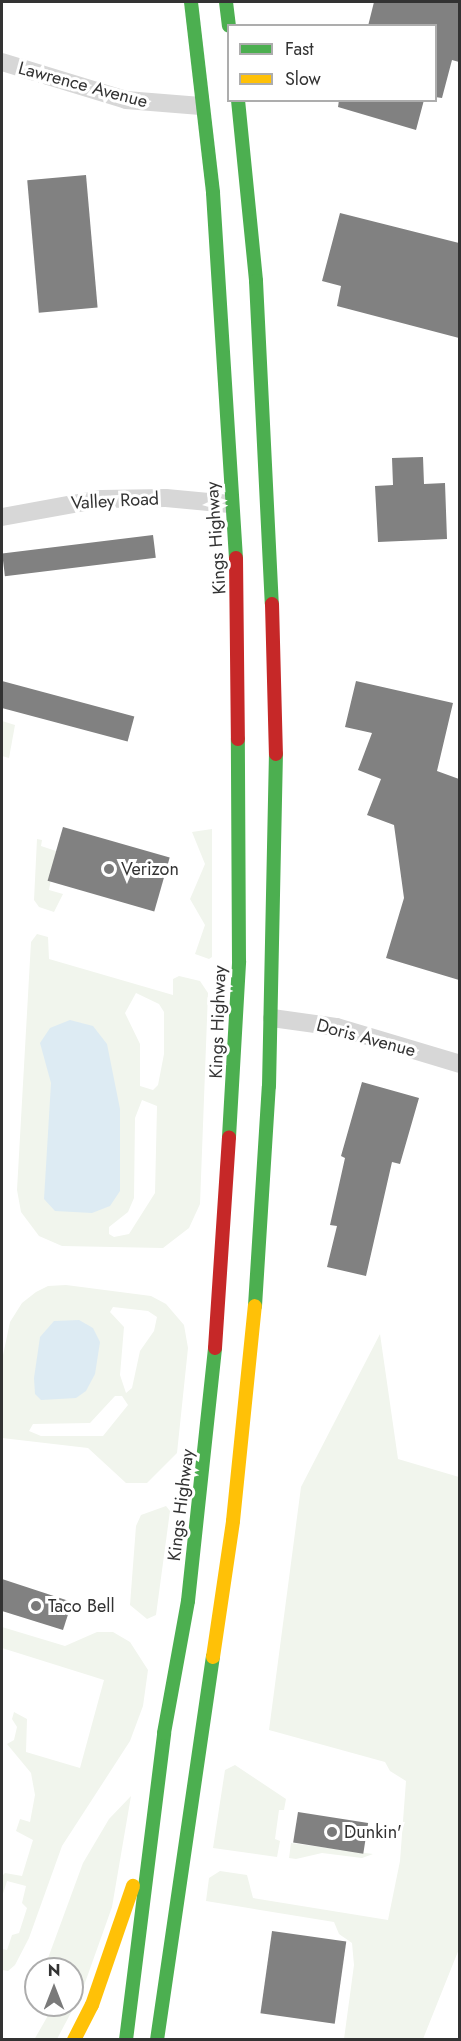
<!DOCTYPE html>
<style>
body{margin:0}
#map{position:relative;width:461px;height:2041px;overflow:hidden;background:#fff;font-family:Jost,sans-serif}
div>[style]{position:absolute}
.green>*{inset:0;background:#f1f5ed}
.water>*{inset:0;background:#ddebf3}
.building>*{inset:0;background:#818181;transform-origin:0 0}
.street>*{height:18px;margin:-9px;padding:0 9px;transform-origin:9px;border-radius:9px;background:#d7d7d7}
.fast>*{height:14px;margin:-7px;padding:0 7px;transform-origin:7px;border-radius:7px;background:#4caf50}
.slow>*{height:14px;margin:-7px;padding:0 7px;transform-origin:7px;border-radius:7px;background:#ffc107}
.jam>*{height:14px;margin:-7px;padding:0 7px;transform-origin:7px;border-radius:7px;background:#c62828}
.dots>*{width:16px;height:16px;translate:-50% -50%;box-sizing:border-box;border:3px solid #fff;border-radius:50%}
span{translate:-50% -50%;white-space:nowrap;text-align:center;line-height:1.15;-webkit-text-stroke:6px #fff;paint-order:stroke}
.street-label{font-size:18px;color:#333}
.poi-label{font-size:18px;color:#333}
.left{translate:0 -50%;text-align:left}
.frame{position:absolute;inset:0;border:3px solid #333;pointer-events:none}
.legend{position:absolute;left:227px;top:24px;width:210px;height:78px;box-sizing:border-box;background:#fff;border:2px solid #adadad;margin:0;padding:8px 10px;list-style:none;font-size:18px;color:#333}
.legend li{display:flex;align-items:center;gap:12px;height:30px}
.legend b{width:30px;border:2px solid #adadad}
.north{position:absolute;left:24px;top:1957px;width:60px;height:60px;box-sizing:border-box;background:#fff;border:2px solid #adadad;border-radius:50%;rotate:0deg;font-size:16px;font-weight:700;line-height:24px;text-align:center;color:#333}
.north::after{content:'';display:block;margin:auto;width:21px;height:27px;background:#7a7a7a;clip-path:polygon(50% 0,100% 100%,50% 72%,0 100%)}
</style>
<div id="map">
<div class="green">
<i style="clip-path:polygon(2px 721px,15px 725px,9px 758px,2px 756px)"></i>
<i style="clip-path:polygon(212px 829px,212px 957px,209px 959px,195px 954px,205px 925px,190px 899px,205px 864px,192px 832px)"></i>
<i style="clip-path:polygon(37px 839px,42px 840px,41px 846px,56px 851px,49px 890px,63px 894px,54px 912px,39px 907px,34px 900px)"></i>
<i style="clip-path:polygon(evenodd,37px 934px,48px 937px,49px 959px,173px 995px,173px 979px,179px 976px,200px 981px,208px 993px,200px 1204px,189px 1228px,163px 1248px,62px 1246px,39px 1236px,21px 1212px,17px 1190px,31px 942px,37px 934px,136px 993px,159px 1004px,164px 1012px,164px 1054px,158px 1085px,153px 1090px,140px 1086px,140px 1044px,125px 1013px,136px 993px,37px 934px,142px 1100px,157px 1106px,155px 1193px,129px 1234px,114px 1237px,109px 1234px,109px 1227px,128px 1212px,134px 1198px,135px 1118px,142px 1100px)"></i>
<i style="clip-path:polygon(evenodd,66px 1285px,151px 1296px,166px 1304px,184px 1325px,188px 1348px,177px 1453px,147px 1483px,126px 1483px,88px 1448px,2px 1438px,2px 1360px,10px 1322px,22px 1303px,36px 1292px,48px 1286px,66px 1285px,113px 1307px,148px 1311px,157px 1317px,154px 1331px,140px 1351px,132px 1388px,126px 1393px,120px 1375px,124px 1327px,110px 1312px,113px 1307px,66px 1285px,115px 1396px,122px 1396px,128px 1405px,103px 1436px,41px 1436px,29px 1431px,33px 1424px,90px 1423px,115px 1396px)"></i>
<i style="clip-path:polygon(380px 1334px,398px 1459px,459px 1477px,459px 1949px,423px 2039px,344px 2039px,354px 1965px,352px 1943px,339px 1934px,334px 1922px,206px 1901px,209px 1878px,220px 1871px,247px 1875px,253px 1898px,388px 1920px,400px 1861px,406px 1781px,390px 1771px,385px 1762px,269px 1730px,301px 1487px)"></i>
<i style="clip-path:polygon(166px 1506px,170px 1511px,156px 1615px,147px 1619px,130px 1605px,136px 1526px,141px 1515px)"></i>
<i style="clip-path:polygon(2px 1627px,65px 1646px,97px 1632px,113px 1632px,130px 1642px,148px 1670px,143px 1706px,130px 1741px,62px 1846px,29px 1938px,15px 1965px,8px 1971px,2px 1970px,2px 1949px,7px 1950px,12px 1935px,19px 1933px,27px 1908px,22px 1903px,26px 1886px,7px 1881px,2px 1897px,2px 1876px,5px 1873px,22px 1876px,33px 1840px,16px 1831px,20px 1819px,30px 1822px,35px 1795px,31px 1773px,7px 1744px,14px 1740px,17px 1727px,12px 1719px,14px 1712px,27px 1719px,26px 1752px,80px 1768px,104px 1680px,2px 1648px)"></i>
<i style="clip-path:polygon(235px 1765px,286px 1799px,284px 1810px,279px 1810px,275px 1839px,280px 1841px,277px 1857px,213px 1848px,225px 1770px)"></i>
<i style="clip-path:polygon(131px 1796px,112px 1907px,81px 1994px,57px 2039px,34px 2040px,54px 2005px,72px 2005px,72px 1969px,44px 1969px,83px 1863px,109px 1819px)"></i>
<i style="clip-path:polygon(291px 1843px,373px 1854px,362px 1858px,322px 1853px,296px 1859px,289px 1858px)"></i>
</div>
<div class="water">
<i style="clip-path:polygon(70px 1020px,93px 1026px,107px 1044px,120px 1109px,120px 1191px,110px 1206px,92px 1213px,55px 1211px,44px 1199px,51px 1083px,40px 1043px,50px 1028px)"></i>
<i style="clip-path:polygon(79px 1320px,93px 1328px,100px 1342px,95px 1374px,86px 1391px,76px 1398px,41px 1400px,35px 1394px,34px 1378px,40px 1337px,54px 1321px)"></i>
</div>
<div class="building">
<i style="clip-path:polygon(374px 2px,459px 2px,459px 62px,452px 60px,442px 98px,435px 97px,435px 26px,368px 26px)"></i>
<i style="clip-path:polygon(339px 100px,424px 100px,416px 130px,338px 107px)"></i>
<i style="left:86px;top:175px;width:133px;height:59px;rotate:85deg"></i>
<i style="clip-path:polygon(340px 213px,459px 243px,459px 338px,337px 306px,341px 286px,322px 281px)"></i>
<i style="clip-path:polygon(423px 457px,424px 484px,445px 483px,447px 539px,378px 542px,375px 486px,393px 485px,392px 458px)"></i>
<i style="left:153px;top:535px;width:23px;height:152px;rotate:83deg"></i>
<i style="left:2px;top:681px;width:137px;height:26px;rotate:15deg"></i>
<i style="clip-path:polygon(356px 681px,453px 703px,437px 771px,459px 779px,459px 980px,386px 958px,404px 898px,394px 825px,367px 815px,381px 779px,358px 770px,372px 733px,345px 727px)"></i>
<i style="left:63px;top:827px;width:111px;height:56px;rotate:16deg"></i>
<i style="clip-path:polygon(362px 1082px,419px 1098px,400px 1164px,392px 1162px,366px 1276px,327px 1267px,337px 1226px,330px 1225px,345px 1158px,341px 1156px)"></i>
<i style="clip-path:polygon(2px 1579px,72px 1602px,63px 1630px,2px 1611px)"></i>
<i style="left:298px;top:1812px;width:71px;height:31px;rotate:9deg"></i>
<i style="left:272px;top:1931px;width:75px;height:83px;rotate:8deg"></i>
</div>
<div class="street">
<i style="left:2px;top:62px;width:130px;rotate:17deg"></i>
<i style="left:126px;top:100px;width:75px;rotate:4.6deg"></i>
<i style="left:2px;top:517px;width:101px;rotate:-10.3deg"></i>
<i style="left:101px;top:499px;width:65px;rotate:-0.9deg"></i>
<i style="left:166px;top:498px;width:64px;rotate:5.4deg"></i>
<i style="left:272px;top:1018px;width:66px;rotate:7.9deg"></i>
<i style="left:337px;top:1027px;width:128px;rotate:16.7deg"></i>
</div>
<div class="fast">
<i style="left:191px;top:2px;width:192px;rotate:83.4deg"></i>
<i style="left:213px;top:193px;width:366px;rotate:86.4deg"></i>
<i style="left:226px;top:2px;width:24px;rotate:83deg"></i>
<i style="left:238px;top:100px;width:182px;rotate:84.3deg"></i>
<i style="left:256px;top:281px;width:323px;rotate:87.2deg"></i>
<i style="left:229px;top:1137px;width:176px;rotate:-86.7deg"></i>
<i style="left:239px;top:961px;width:222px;rotate:-90.3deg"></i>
<i style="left:255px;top:1306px;width:220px;rotate:-86.4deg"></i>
<i style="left:269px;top:1086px;width:332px;rotate:-88.8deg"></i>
<i style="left:126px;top:2040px;width:309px;rotate:-82.9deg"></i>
<i style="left:164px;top:1733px;width:134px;rotate:-79.7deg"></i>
<i style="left:188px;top:1601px;width:254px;rotate:-83.9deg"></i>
<i style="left:157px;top:2040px;width:387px;rotate:-81.7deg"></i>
</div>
<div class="slow">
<i style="left:213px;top:1657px;width:137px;rotate:-81.6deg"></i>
<i style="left:233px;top:1521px;width:216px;rotate:-84.2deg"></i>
<i style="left:74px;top:2040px;width:39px;rotate:-63deg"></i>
<i style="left:92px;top:2005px;width:126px;rotate:-71deg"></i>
</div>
<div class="jam">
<i style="left:236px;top:558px;width:181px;rotate:89.4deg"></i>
<i style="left:272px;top:604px;width:150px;rotate:88.5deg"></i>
<i style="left:215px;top:1348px;width:211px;rotate:-86.2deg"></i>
</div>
<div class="dots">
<i style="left:109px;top:869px;background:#7a7a7a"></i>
<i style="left:36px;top:1606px;background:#7a7a7a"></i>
<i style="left:332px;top:1832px;background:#7a7a7a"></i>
</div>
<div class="street-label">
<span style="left:83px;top:85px;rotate:15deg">Lawrence Avenue</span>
<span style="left:115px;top:501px;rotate:-3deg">Valley Road</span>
<span style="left:216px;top:538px;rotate:-94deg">Kings Highway</span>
<span style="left:218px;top:1022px;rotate:-88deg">Kings Highway</span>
<span style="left:366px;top:1038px;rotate:15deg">Doris Avenue</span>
<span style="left:181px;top:1505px;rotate:-83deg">Kings Highway</span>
</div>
<div class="poi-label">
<span class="left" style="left:121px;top:869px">Verizon</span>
<span class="left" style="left:48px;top:1606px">Taco Bell</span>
<span class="left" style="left:344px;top:1832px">Dunkin'</span>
</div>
<div class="frame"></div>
<ul class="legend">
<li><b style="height:8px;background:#4caf50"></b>Fast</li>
<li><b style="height:8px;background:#ffc107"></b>Slow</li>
</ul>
<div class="north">N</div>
</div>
